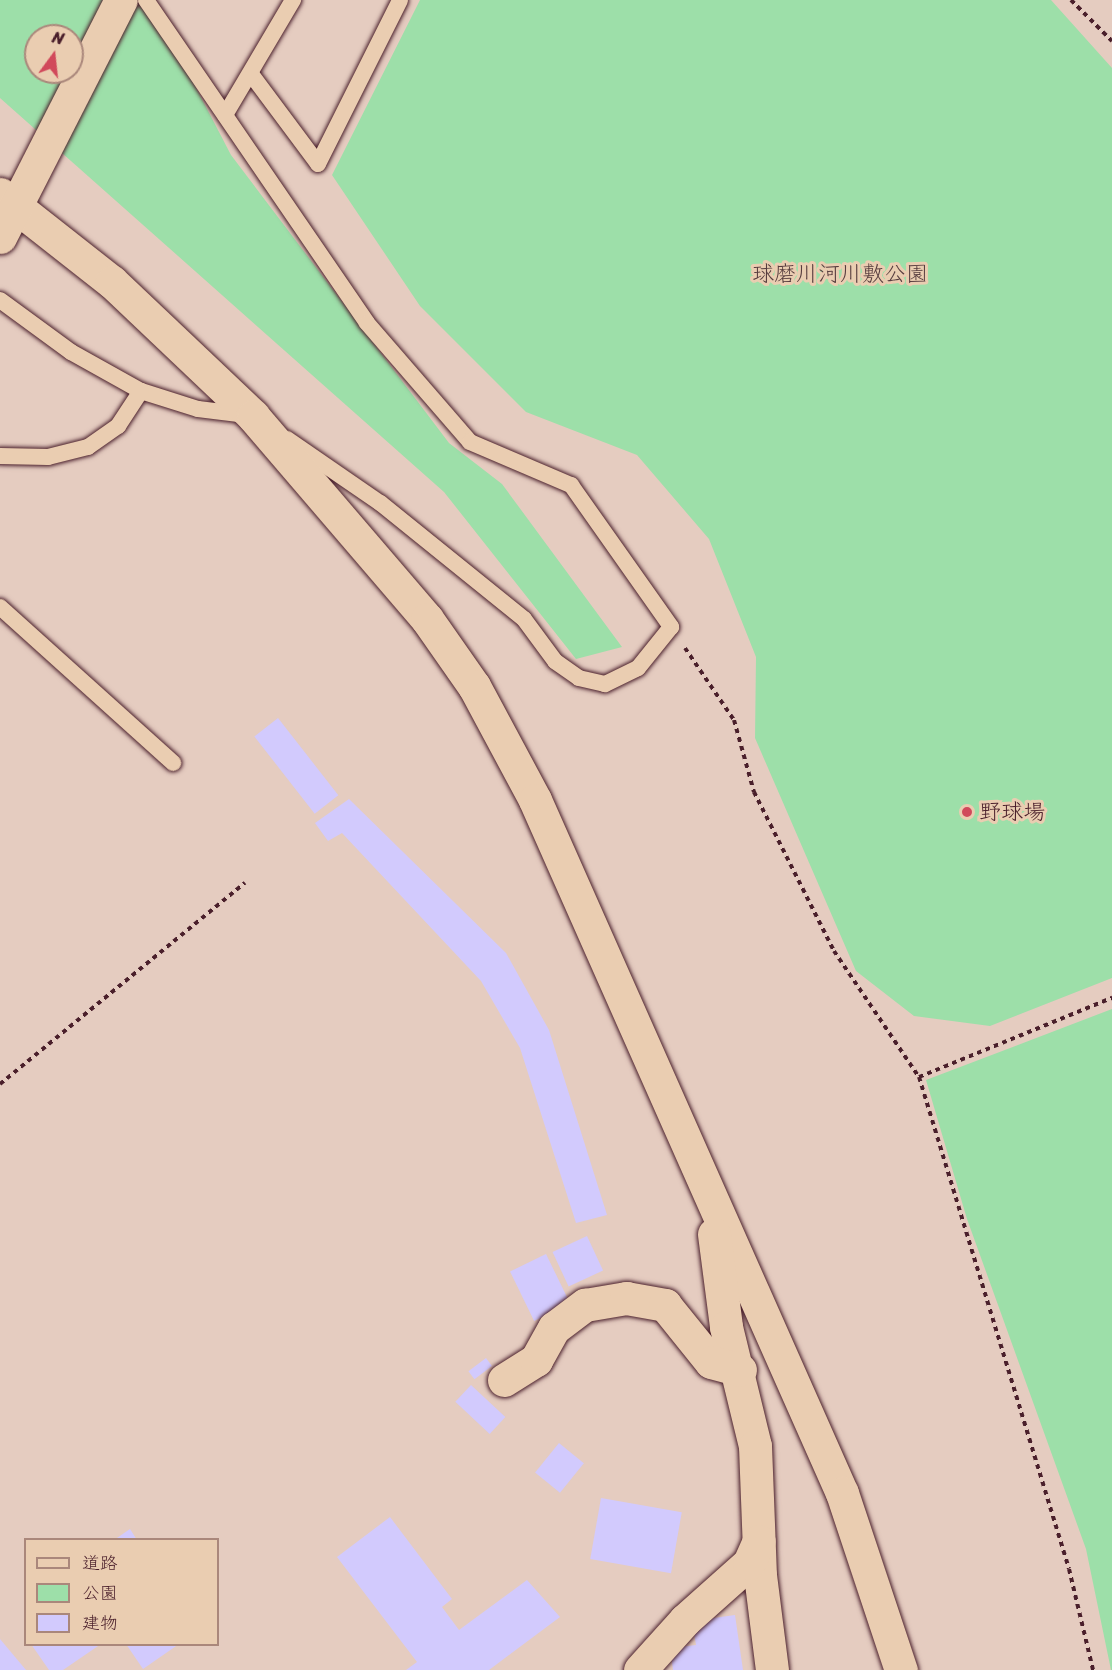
<!DOCTYPE html>
<meta charset="utf-8">
<style>
body{margin:0}
#map{position:relative;width:1112px;height:1670px;overflow:hidden;background:#e5ccc0;font-family:Sriracha,"Klee One",sans-serif}
div>[style]{position:absolute}
.green>*{inset:0;background:#9ddfa9}
.building>*{inset:0;background:#d2cafd;transform-origin:0 0}
.path>*{height:4px;margin-top:-2px;transform-origin:0;background:repeating-linear-gradient(90deg,#4a1f2b 0 4.5px,transparent 0 9px)}
.roads{filter:drop-shadow(0 0 2px #4a1f2b) drop-shadow(0 0 2px #4a1f2b)}
.lane>*{height:16px;margin:-8px;padding:0 8px;transform-origin:8px;border-radius:8px;background:#eacdb1}
.street>*{height:33px;margin:-16.5px;padding:0 16.5px;transform-origin:16.5px;border-radius:16.5px;background:#eacdb1}
.highway>*{height:33px;margin:-16.5px;padding:0 16.5px;transform-origin:16.5px;border-radius:16.5px;background:#eacdb1}
.dots>*{width:16px;height:16px;translate:-50% -50%;box-sizing:border-box;border:3px solid #eacdb1;border-radius:50%}
span{translate:-50% -50%;white-space:nowrap;text-align:center;line-height:1.15;-webkit-text-stroke:6px #eacdb1;paint-order:stroke}
.park-label{font-size:22px;color:#563c3e}
.poi-label{font-size:22px;color:#4a1f2b}
.left{translate:0 -50%;text-align:left}
.legend{position:absolute;left:24px;top:1538px;width:195px;height:108px;box-sizing:border-box;background:#eacdb1;border:2px solid #aa877b;margin:0;padding:8px 10px;list-style:none;font-size:18px;color:#4a1f2b}
.legend li{display:flex;align-items:center;gap:12px;height:30px}
.legend b{width:30px;border:2px solid #aa877b}
.north{position:absolute;left:24px;top:24px;width:60px;height:60px;box-sizing:border-box;background:#eacdb1;border:2px solid #aa877b;border-radius:50%;rotate:15deg;font-size:16px;font-weight:700;line-height:24px;text-align:center;color:#4a1f2b}
.north::after{content:'';display:block;margin:auto;width:21px;height:27px;background:#d1495b;clip-path:polygon(50% 0,100% 100%,50% 72%,0 100%)}
</style>
<div id="map">
<div class="green">
<i style="clip-path:polygon(evenodd,0 0,143px 0,157px 13px,231px 155px,449px 443px,502px 484px,622px 647px,576px 659px,444px 492px,0 98px,0 0,36px 36px,72px 36px,72px 72px,36px 72px,36px 36px)"></i>
<i style="clip-path:polygon(420px 0,1051px 0,1112px 68px,1112px 978px,990px 1026px,914px 1016px,856px 971px,755px 738px,756px 657px,709px 539px,637px 455px,526px 412px,420px 306px,332px 175px)"></i>
<i style="clip-path:polygon(1112px 1009px,1112px 1670px,1111px 1670px,1086px 1549px,967px 1219px,926px 1080px)"></i>
</div>
<div class="building">
<i style="left:278px;top:718px;width:98px;height:30px;rotate:52deg"></i>
<i style="clip-path:polygon(349px 799px,506px 953px,549px 1030px,607px 1215px,576px 1223px,520px 1048px,481px 981px,342px 833px,328px 841px,315px 823px)"></i>
<i style="left:587px;top:1236px;width:38px;height:38px;rotate:65deg"></i>
<i style="left:546px;top:1254px;width:55px;height:40px;rotate:64deg"></i>
<i style="left:486px;top:1358px;width:10px;height:22px;rotate:53deg"></i>
<i style="left:471px;top:1385px;width:47px;height:23px;rotate:43deg"></i>
<i style="left:559px;top:1443px;width:32px;height:38px;rotate:39deg"></i>
<i style="left:601px;top:1498px;width:82px;height:62px;rotate:10deg"></i>
<i style="clip-path:polygon(390px 1517px,452px 1599px,442px 1607px,459px 1630px,527px 1580px,560px 1617px,489px 1670px,406px 1670px,417px 1662px,337px 1557px)"></i>
<i style="clip-path:polygon(130px 1529px,137px 1540px,114px 1540px)"></i>
<i style="clip-path:polygon(735px 1615px,743px 1670px,673px 1670px,670px 1648px,696px 1645px,692px 1621px)"></i>
<i style="clip-path:polygon(0 1639px,26px 1670px,0 1670px)"></i>
<i style="clip-path:polygon(31px 1644px,101px 1644px,63px 1670px,49px 1670px)"></i>
<i style="clip-path:polygon(126px 1644px,179px 1644px,143px 1669px)"></i>
</div>
<div class="path">
<i style="left:1071px;top:0;width:58px;rotate:45deg"></i>
<i style="left:685px;top:648px;width:87px;rotate:55.8deg"></i>
<i style="left:734px;top:720px;width:75px;rotate:74.5deg"></i>
<i style="left:754px;top:792px;width:178px;rotate:63.3deg"></i>
<i style="left:834px;top:951px;width:152px;rotate:56deg"></i>
<i style="left:919px;top:1077px;width:514px;rotate:73.04deg"></i>
<i style="left:1069px;top:1569px;width:104px;rotate:76.6deg"></i>
<i style="left:919px;top:1077px;width:209px;rotate:-22.3deg"></i>
<i style="left:0;top:1084px;width:317px;rotate:-39.4deg"></i>
</div>
<div class="roads">
<div class="lane">
<i style="left:146px;top:0;width:391px;rotate:55.6deg"></i>
<i style="left:367px;top:323px;width:157px;rotate:49.1deg"></i>
<i style="left:470px;top:442px;width:110px;rotate:23.1deg"></i>
<i style="left:571px;top:485px;width:174px;rotate:54.8deg"></i>
<i style="left:671px;top:627px;width:53px;rotate:128.8deg"></i>
<i style="left:638px;top:668px;width:37px;rotate:154deg"></i>
<i style="left:605px;top:684px;width:27px;rotate:-167deg"></i>
<i style="left:579px;top:678px;width:29px;rotate:-145deg"></i>
<i style="left:555px;top:661px;width:52px;rotate:-126.4deg"></i>
<i style="left:524px;top:619px;width:185px;rotate:-141.1deg"></i>
<i style="left:380px;top:503px;width:113px;rotate:-145.5deg"></i>
<i style="left:251px;top:74px;width:112px;rotate:53.3deg"></i>
<i style="left:318px;top:164px;width:183px;rotate:-63.4deg"></i>
<i style="left:225px;top:115px;width:134px;rotate:-59.4deg"></i>
<i style="left:0;top:300px;width:88px;rotate:36.2deg"></i>
<i style="left:71px;top:352px;width:80px;rotate:29.1deg"></i>
<i style="left:141px;top:391px;width:60px;rotate:17.5deg"></i>
<i style="left:198px;top:409px;width:49px;rotate:7deg"></i>
<i style="left:0;top:456px;width:48px;rotate:1.2deg"></i>
<i style="left:48px;top:457px;width:41px;rotate:-14deg"></i>
<i style="left:88px;top:447px;width:37px;rotate:-35deg"></i>
<i style="left:118px;top:426px;width:42px;rotate:-56.7deg"></i>
<i style="left:0;top:607px;width:233px;rotate:42deg"></i>
</div>
<div class="street">
<i style="left:0;top:194px;width:142px;rotate:38.2deg"></i>
<i style="left:112px;top:282px;width:195px;rotate:43.5deg"></i>
<i style="left:253px;top:416px;width:267px;rotate:49.4deg"></i>
<i style="left:427px;top:619px;width:82px;rotate:55deg"></i>
<i style="left:474px;top:686px;width:129px;rotate:61.8deg"></i>
<i style="left:535px;top:800px;width:758px;rotate:66.11deg"></i>
<i style="left:842px;top:1493px;width:187px;rotate:71.6deg"></i>
<i style="left:714px;top:1234px;width:94px;rotate:82.6deg"></i>
<i style="left:726px;top:1327px;width:122px;rotate:76.3deg"></i>
<i style="left:755px;top:1446px;width:129px;rotate:87.8deg"></i>
<i style="left:760px;top:1575px;width:96px;rotate:82.8deg"></i>
<i style="left:504px;top:1380px;width:38px;rotate:-32deg"></i>
<i style="left:536px;top:1360px;width:37px;rotate:-61deg"></i>
<i style="left:554px;top:1328px;width:39px;rotate:-37deg"></i>
<i style="left:585px;top:1305px;width:42px;rotate:-9.7deg"></i>
<i style="left:626px;top:1298px;width:40px;rotate:10deg"></i>
<i style="left:665px;top:1305px;width:73px;rotate:51.1deg"></i>
<i style="left:711px;top:1362px;width:30px;rotate:15deg"></i>
<i style="left:640px;top:1670px;width:67px;rotate:-48deg"></i>
<i style="left:685px;top:1620px;width:86px;rotate:-41.7deg"></i>
<i style="left:749px;top:1563px;width:24px;rotate:-66deg"></i>
</div>
<div class="highway">
<i style="left:0;top:237px;width:266px;rotate:-63deg"></i>
</div>
</div>
<div class="dots">
<i style="left:967px;top:812px;background:#d1495b"></i>
</div>
<div class="park-label">
<span style="left:840px;top:274px">球磨川河川敷公園</span>
</div>
<div class="poi-label">
<span class="left" style="left:979px;top:812px">野球場</span>
</div>
<ul class="legend">
<li><b style="height:8px;background:#eacdb1"></b>道路</li>
<li><b style="height:16px;background:#9ddfa9"></b>公園</li>
<li><b style="height:16px;background:#d2cafd"></b>建物</li>
</ul>
<div class="north">N</div>
</div>
